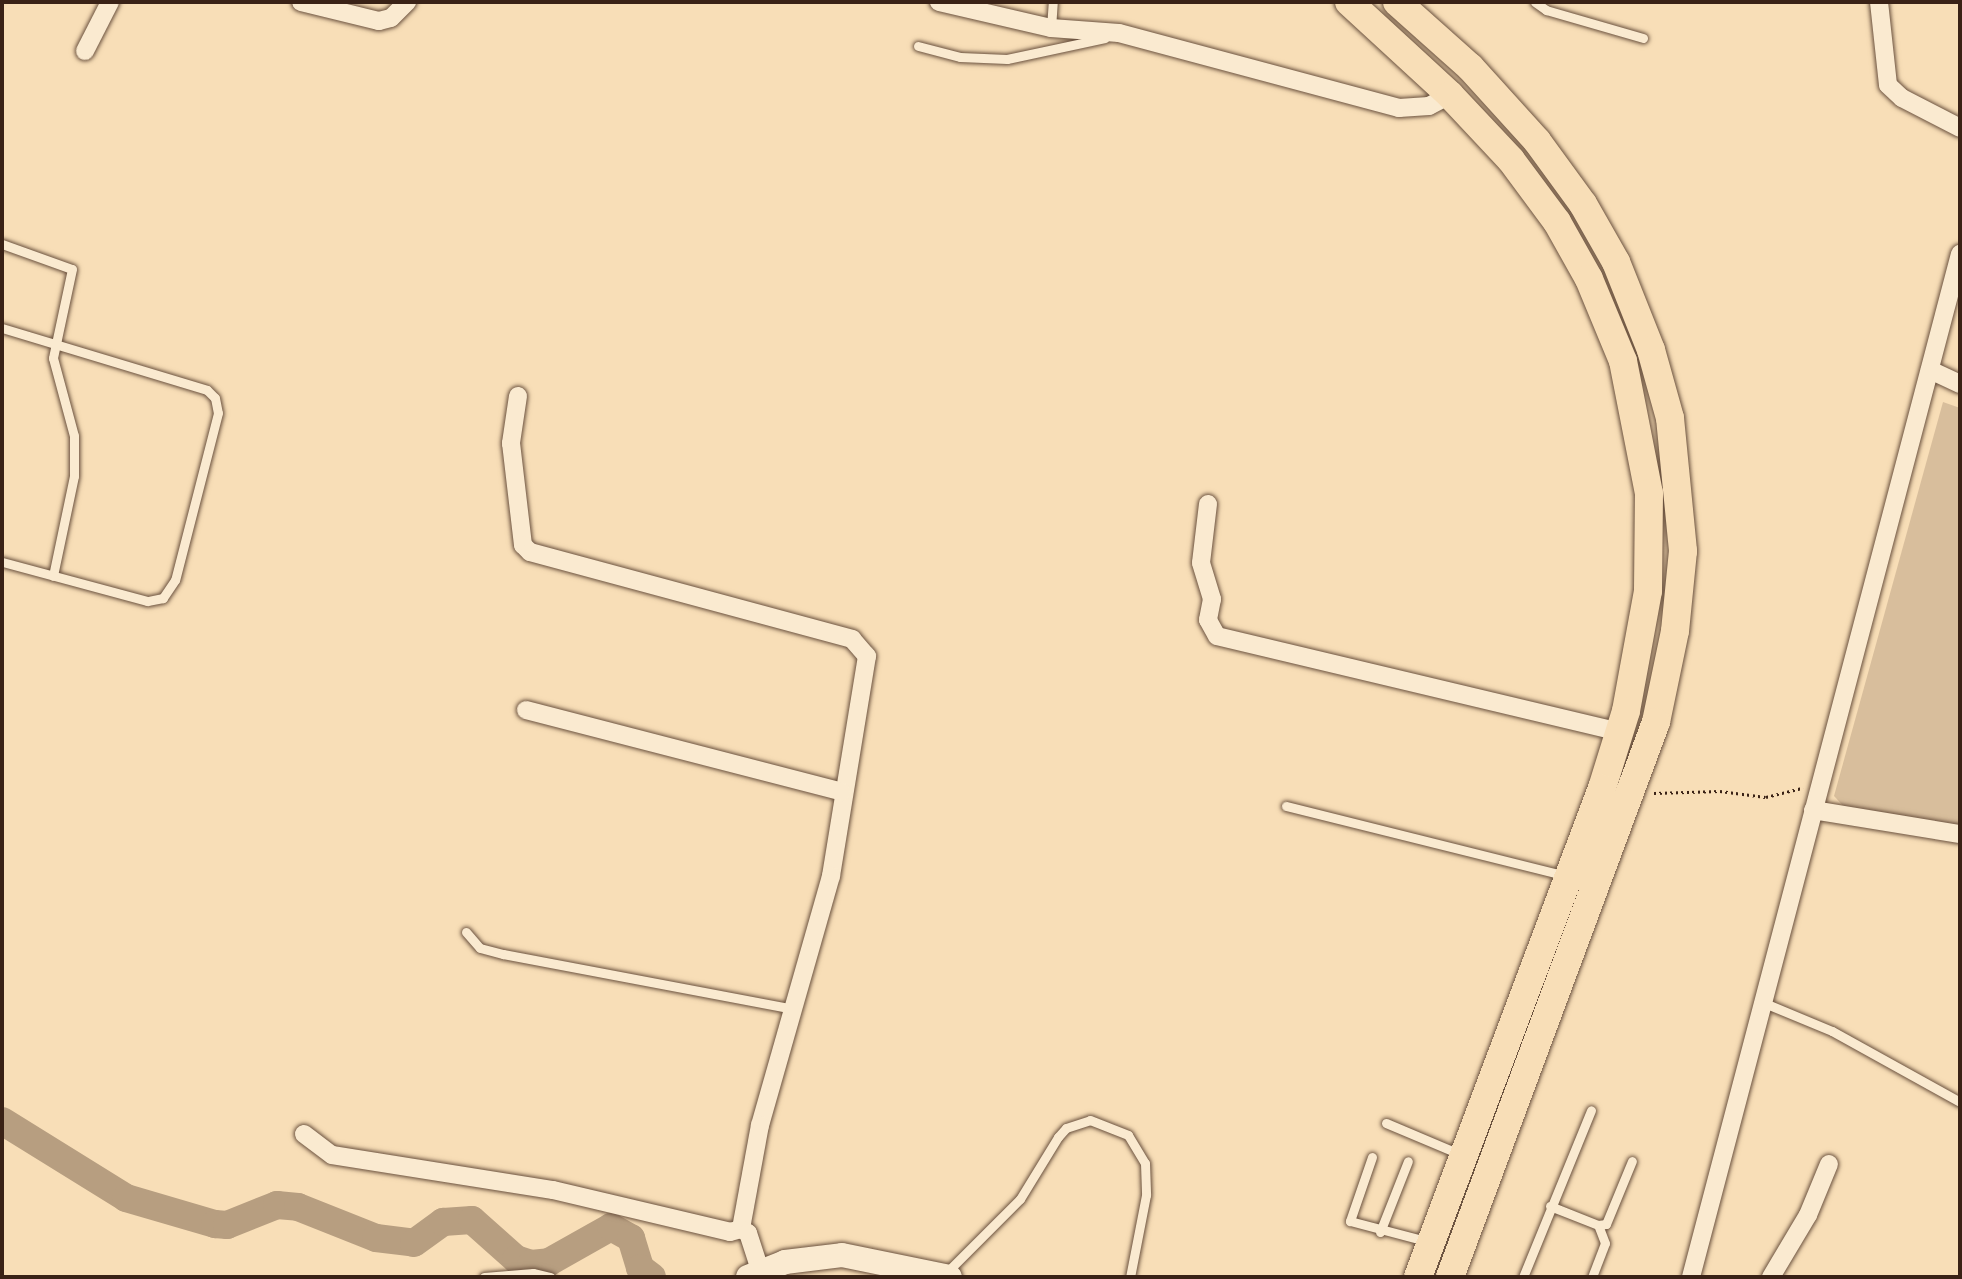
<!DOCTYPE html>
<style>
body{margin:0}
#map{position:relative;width:1962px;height:1279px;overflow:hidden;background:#f8deb7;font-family:"IM FELL English",serif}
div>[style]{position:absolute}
.green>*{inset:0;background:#d8be9c}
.river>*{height:28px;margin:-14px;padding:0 14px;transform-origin:14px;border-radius:14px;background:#b79e80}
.path>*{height:2.5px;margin-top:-1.25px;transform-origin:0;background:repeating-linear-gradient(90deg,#3a2216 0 2px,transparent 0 5.5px)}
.roads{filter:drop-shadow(0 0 2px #6a513e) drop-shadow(0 0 2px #6a513e)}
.service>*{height:9px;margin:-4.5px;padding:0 4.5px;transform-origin:4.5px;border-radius:4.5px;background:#faead0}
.minor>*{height:18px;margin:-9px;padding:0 9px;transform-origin:9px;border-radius:9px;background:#faead0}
.secondary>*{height:24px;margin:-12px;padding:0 12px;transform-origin:12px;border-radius:12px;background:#faead0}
.trunk>*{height:28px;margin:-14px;padding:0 14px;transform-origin:14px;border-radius:14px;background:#f8deb7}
span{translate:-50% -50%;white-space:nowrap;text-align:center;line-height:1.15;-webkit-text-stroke:5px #faead0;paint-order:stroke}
.frame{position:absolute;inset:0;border:4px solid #3a2216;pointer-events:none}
</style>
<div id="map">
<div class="green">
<i style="clip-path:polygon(1943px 402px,1960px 408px,1960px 825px,1847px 810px,1834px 796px)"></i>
</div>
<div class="river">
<i style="left:2px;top:1121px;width:146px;rotate:31.8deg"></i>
<i style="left:126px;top:1198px;width:93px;rotate:16.3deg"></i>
<i style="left:215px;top:1224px;width:12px;rotate:5deg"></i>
<i style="left:227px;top:1225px;width:54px;rotate:-21.8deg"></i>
<i style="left:277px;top:1205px;width:21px;rotate:5deg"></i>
<i style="left:298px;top:1207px;width:84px;rotate:21.7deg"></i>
<i style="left:376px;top:1238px;width:38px;rotate:7deg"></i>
<i style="left:414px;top:1243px;width:36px;rotate:-36deg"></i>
<i style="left:443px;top:1222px;width:29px;rotate:-4deg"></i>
<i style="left:472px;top:1220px;width:59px;rotate:41.6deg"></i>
<i style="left:516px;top:1259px;width:16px;rotate:18deg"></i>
<i style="left:531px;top:1264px;width:18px;rotate:-6deg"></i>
<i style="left:549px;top:1262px;width:71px;rotate:-29.4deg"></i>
<i style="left:611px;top:1227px;width:23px;rotate:29deg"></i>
<i style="left:631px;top:1238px;width:31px;rotate:73deg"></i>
<i style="left:640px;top:1268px;width:15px;rotate:37deg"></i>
</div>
<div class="path">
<i style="left:1654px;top:793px;width:66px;rotate:-1.7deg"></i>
<i style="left:1720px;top:791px;width:46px;rotate:7.4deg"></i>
<i style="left:1766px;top:797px;width:38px;rotate:-14deg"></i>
</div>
<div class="roads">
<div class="service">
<i style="left:1535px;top:2px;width:14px;rotate:36deg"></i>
<i style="left:1546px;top:10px;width:101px;rotate:16.1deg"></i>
<i style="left:1051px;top:28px;width:26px;rotate:-86deg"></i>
<i style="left:918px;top:46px;width:43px;rotate:14.7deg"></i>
<i style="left:960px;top:57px;width:47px;rotate:2.4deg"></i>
<i style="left:1007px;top:59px;width:100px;rotate:-12.1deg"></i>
<i style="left:2px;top:244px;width:74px;rotate:19.7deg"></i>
<i style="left:72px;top:269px;width:91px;rotate:102.1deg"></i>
<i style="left:53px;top:358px;width:81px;rotate:74.9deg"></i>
<i style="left:74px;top:436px;width:40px;rotate:90deg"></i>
<i style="left:74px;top:476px;width:102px;rotate:101.9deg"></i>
<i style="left:2px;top:328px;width:214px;rotate:16.8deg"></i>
<i style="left:207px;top:390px;width:11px;rotate:45deg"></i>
<i style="left:215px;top:398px;width:15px;rotate:79deg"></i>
<i style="left:218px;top:413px;width:172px;rotate:104.4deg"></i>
<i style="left:175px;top:580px;width:22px;rotate:124deg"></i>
<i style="left:163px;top:598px;width:16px;rotate:169deg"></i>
<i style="left:147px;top:601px;width:150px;rotate:-164.9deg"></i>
<i style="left:1286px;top:806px;width:289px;rotate:14deg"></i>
<i style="left:466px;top:932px;width:21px;rotate:49deg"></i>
<i style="left:480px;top:948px;width:24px;rotate:15deg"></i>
<i style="left:503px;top:954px;width:296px;rotate:10.7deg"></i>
<i style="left:1762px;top:1002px;width:76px;rotate:22.5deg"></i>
<i style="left:1832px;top:1031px;width:146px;rotate:29deg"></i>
<i style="left:1386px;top:1123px;width:82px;rotate:22.8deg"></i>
<i style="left:1372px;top:1157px;width:68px;rotate:109deg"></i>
<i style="left:1350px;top:1221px;width:79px;rotate:14.7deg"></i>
<i style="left:1550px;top:1206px;width:52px;rotate:21.6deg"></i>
<i style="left:1598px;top:1225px;width:8px;rotate:-7deg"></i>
<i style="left:1606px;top:1224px;width:68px;rotate:-67.6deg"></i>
<i style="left:1380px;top:1232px;width:76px;rotate:-68.5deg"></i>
<i style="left:947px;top:1272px;width:103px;rotate:-45deg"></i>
<i style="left:1020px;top:1199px;width:73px;rotate:-58.5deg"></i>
<i style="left:1058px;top:1137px;width:12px;rotate:-48deg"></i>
<i style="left:1066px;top:1128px;width:25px;rotate:-18deg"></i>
<i style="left:1090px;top:1120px;width:41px;rotate:21.5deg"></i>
<i style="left:1128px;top:1135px;width:33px;rotate:59deg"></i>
<i style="left:1145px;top:1163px;width:32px;rotate:88deg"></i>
<i style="left:1146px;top:1195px;width:84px;rotate:101deg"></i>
<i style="left:484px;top:1277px;width:49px;rotate:-4.7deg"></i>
<i style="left:533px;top:1273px;width:18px;rotate:13deg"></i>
<i style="left:1523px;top:1277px;width:180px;rotate:-67.8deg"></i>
<i style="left:1592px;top:1277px;width:36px;rotate:-69deg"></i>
<i style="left:1605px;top:1243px;width:19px;rotate:-111deg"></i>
</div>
<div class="minor">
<i style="left:301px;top:2px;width:80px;rotate:13.7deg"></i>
<i style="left:379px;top:21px;width:12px;rotate:-14deg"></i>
<i style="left:391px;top:18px;width:23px;rotate:-45deg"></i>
<i style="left:939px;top:2px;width:115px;rotate:13.1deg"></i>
<i style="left:1051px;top:28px;width:68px;rotate:4.2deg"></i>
<i style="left:1119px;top:33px;width:290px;rotate:15deg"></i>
<i style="left:1399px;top:108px;width:30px;rotate:-4deg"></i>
<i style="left:1429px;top:106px;width:24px;rotate:-28deg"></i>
<i style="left:1879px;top:2px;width:83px;rotate:83.8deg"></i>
<i style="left:1888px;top:85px;width:19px;rotate:43deg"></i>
<i style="left:1902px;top:98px;width:65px;rotate:27.3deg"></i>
<i style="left:85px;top:51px;width:55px;rotate:-63deg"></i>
<i style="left:1930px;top:370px;width:33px;rotate:25deg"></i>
<i style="left:518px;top:396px;width:48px;rotate:98.5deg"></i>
<i style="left:511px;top:443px;width:103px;rotate:83.3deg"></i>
<i style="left:523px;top:545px;width:10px;rotate:45deg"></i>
<i style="left:530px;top:552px;width:334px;rotate:15.1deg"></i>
<i style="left:852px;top:639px;width:23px;rotate:49deg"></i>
<i style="left:867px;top:656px;width:223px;rotate:99.3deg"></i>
<i style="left:831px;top:876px;width:259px;rotate:105.9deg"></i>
<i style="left:760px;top:1125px;width:106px;rotate:100.4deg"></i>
<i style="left:1208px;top:504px;width:59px;rotate:96.8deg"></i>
<i style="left:1201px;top:563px;width:38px;rotate:73deg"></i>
<i style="left:1212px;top:599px;width:21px;rotate:101deg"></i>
<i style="left:1208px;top:620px;width:18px;rotate:61deg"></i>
<i style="left:1217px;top:636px;width:414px;rotate:13.4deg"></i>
<i style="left:526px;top:710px;width:326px;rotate:14.5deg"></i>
<i style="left:1813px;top:810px;width:149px;rotate:9.3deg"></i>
<i style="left:304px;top:1134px;width:35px;rotate:37deg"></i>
<i style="left:332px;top:1155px;width:224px;rotate:9deg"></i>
<i style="left:553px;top:1190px;width:182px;rotate:13.3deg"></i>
<i style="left:730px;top:1232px;width:11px;rotate:-15deg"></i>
<i style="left:741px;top:1229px;width:8px;rotate:30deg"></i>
<i style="left:748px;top:1233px;width:40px;rotate:72deg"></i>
<i style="left:1691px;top:1277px;width:1058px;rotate:-75.27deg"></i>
<i style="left:1771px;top:1277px;width:72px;rotate:-59.2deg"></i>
<i style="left:1808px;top:1215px;width:55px;rotate:-67.6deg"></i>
</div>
<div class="secondary">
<i style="left:748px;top:1277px;width:40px;rotate:-22deg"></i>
<i style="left:785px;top:1262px;width:57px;rotate:-7deg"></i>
<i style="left:842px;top:1255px;width:110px;rotate:11.5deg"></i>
</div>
<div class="trunk">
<i style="left:1349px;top:2px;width:137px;rotate:42.6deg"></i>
<i style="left:1450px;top:95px;width:89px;rotate:46.8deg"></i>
<i style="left:1511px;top:160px;width:77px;rotate:53.4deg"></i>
<i style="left:1557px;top:222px;width:65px;rotate:60.7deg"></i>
<i style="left:1589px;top:279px;width:89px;rotate:67.5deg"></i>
<i style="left:1623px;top:361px;width:135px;rotate:78.9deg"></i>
<i style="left:1649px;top:493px;width:98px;rotate:90.6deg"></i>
<i style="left:1648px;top:591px;width:122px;rotate:100.4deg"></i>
<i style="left:1626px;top:711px;width:81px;rotate:107.3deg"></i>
<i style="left:1602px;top:788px;width:522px;rotate:110.62deg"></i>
<i style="left:1397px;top:2px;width:98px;rotate:41.7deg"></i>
<i style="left:1470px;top:67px;width:100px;rotate:47.8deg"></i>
<i style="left:1537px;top:141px;width:78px;rotate:53.9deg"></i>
<i style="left:1583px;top:204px;width:67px;rotate:60.4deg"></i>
<i style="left:1616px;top:262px;width:95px;rotate:68.3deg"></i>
<i style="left:1651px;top:350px;width:71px;rotate:74.4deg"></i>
<i style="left:1670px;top:418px;width:134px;rotate:84.4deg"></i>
<i style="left:1683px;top:551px;width:80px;rotate:95.7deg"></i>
<i style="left:1675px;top:631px;width:93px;rotate:101.8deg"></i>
<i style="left:1656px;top:722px;width:592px;rotate:110.36deg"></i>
</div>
</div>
<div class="frame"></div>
</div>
